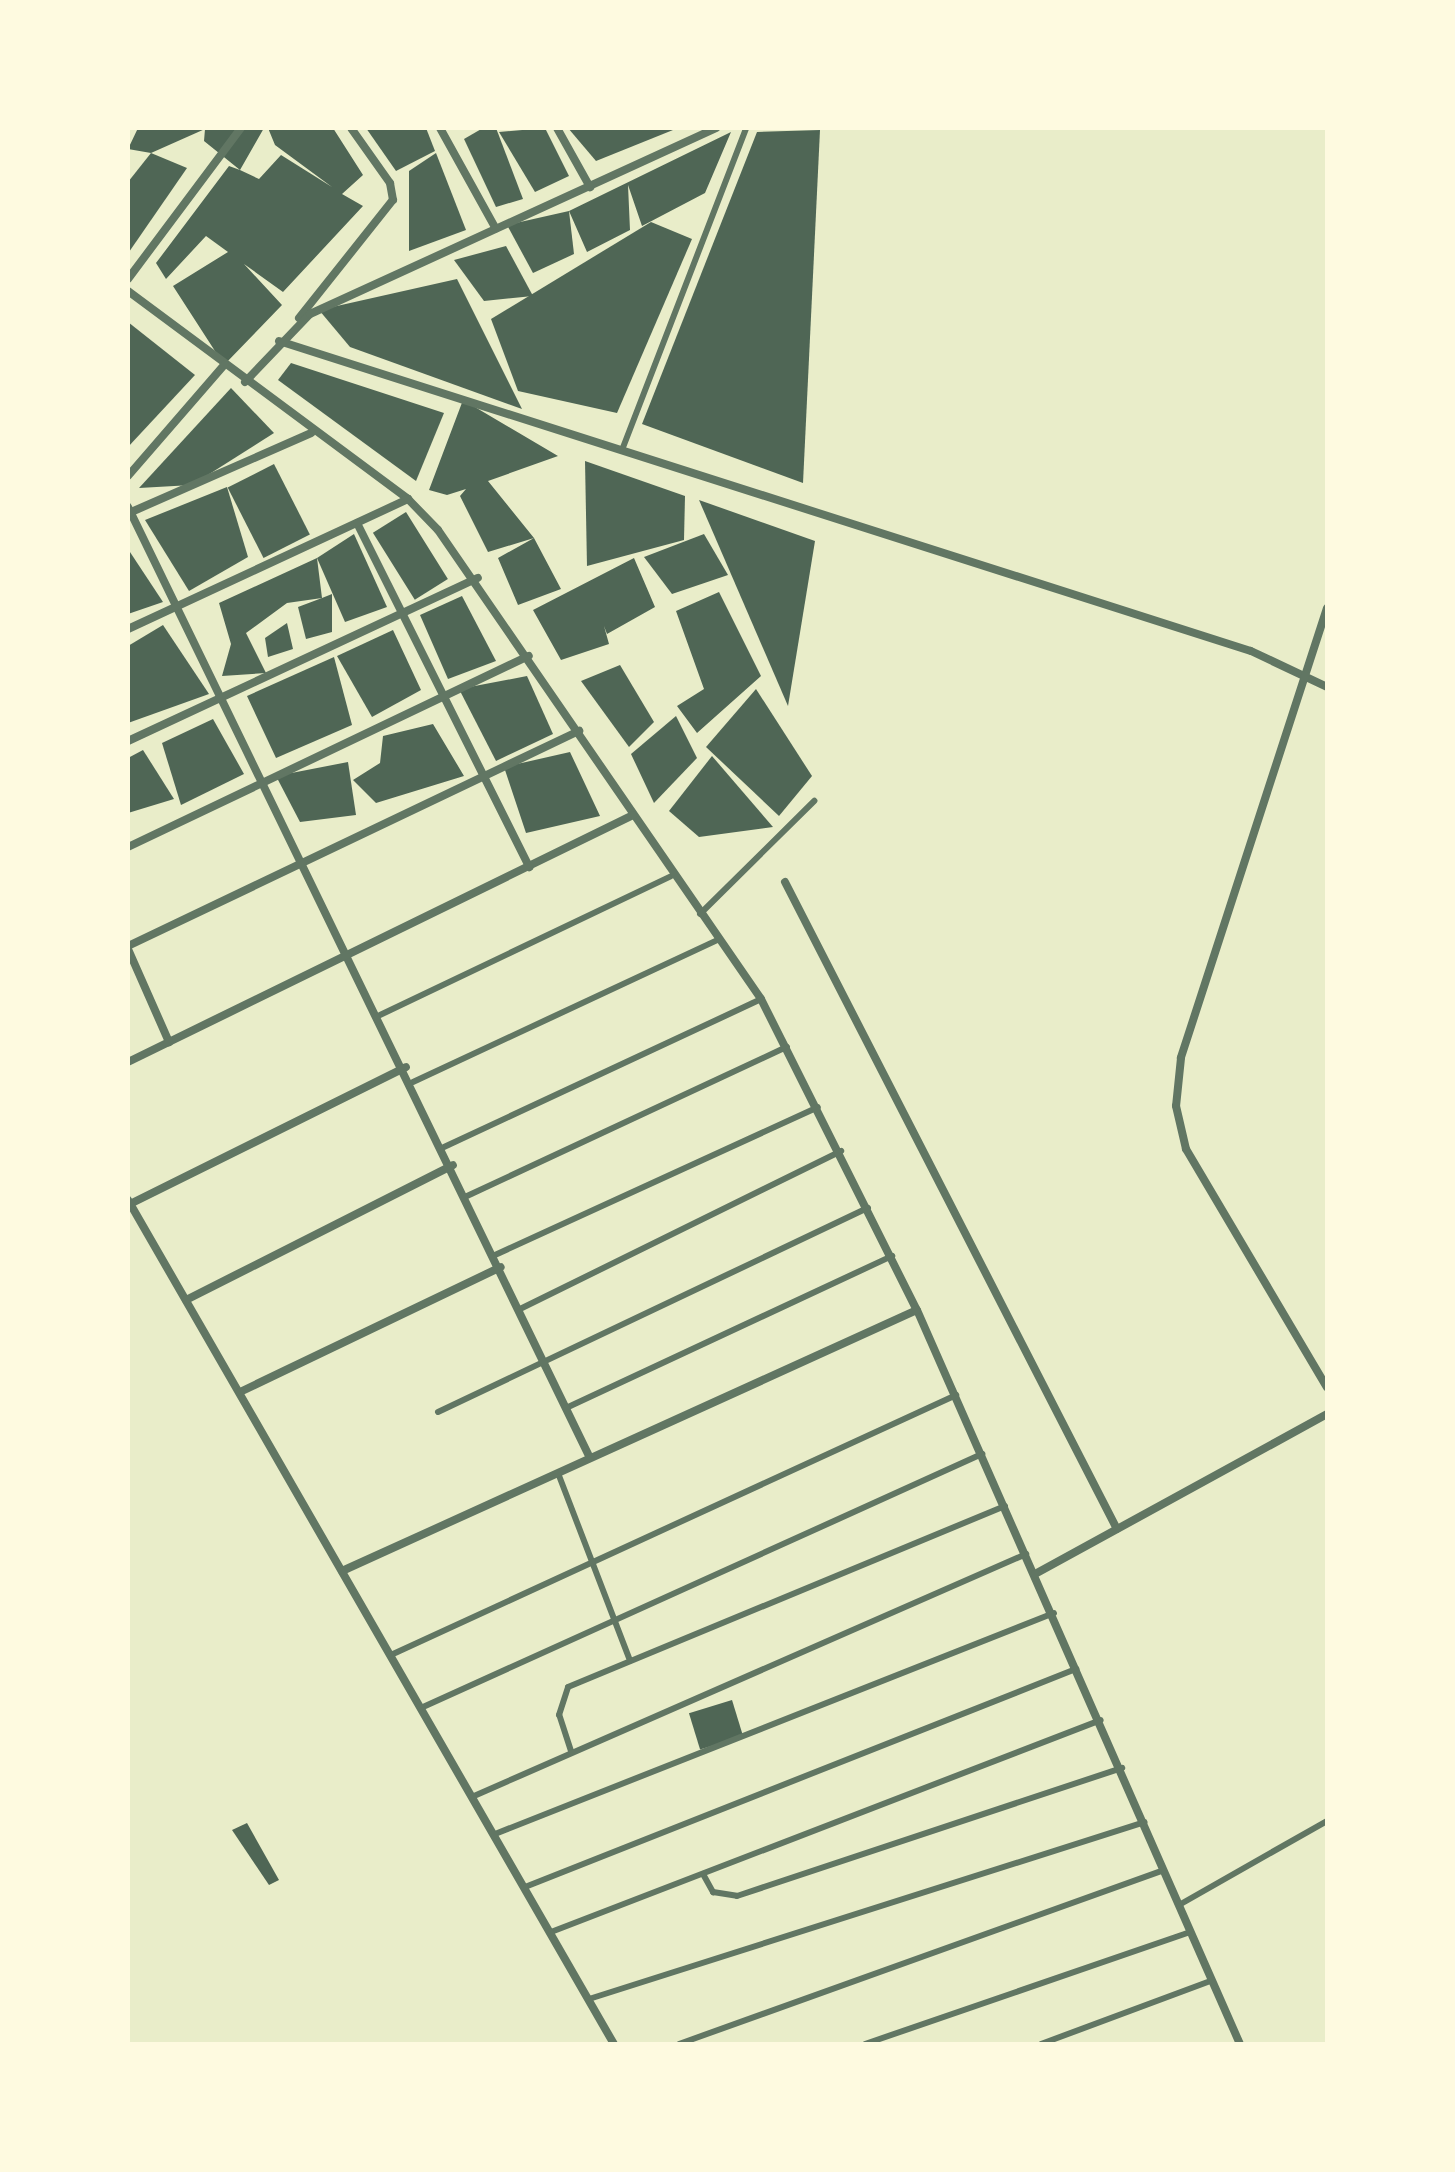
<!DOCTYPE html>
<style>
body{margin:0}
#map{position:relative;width:1455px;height:2172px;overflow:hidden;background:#e9edc9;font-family:"IBM Plex Serif",serif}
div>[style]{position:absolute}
.building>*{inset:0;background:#4f6655;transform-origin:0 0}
.service>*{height:6px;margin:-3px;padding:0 3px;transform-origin:3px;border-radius:3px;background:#617663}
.minor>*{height:8px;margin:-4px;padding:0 4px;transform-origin:4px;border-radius:4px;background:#617663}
span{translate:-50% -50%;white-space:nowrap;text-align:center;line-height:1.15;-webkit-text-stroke:6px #fefae0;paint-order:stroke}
.frame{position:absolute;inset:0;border:130px solid #fefae0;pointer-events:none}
</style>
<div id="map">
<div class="building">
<i style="clip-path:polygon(138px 128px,264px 128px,240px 170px,259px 179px,281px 155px,332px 187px,275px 145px,268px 128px,333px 128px,363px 175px,342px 194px,363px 206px,283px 292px,244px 264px,282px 305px,224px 365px,173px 286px,228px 252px,206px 236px,166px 279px,156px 263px,229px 166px,240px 170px,204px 141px,205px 129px,151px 153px,128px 149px)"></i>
<i style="clip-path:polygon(366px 128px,426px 128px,435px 151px,396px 171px)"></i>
<i style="clip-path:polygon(483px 128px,496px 128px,523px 199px,496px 207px,464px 139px)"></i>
<i style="clip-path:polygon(545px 128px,569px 176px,535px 192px,499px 132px)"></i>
<i style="clip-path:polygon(568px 128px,678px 128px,596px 161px)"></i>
<i style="clip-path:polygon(820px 130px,803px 483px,642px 424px,757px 132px)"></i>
<i style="clip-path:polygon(731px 132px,705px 193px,642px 226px,628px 185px,630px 230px,587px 252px,569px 211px)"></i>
<i style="clip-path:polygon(151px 153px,187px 168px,129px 252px,128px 182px)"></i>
<i style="clip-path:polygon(436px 153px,466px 230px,409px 251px,409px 171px)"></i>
<i style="clip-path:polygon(569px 211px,574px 254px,533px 273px,507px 225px)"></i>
<i style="clip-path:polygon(651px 222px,692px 239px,617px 413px,518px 391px,491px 319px)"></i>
<i style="clip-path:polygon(506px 246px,533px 296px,484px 301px,454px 260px)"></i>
<i style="clip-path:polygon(457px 279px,522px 409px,350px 347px,319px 310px)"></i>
<i style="clip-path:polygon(128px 322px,195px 375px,128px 447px)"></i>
<i style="clip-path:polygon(291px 363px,444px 413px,416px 481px,278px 380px)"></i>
<i style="clip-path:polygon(231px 388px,274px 433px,192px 485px,139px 488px)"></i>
<i style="clip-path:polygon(463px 400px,558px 456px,488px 481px,534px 538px,561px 589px,518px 605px,498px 558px,534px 538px,488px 552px,460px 496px,466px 489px,447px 495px,429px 490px)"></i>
<i style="clip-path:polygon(585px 461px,685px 496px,684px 540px,587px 566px)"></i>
<i style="left:274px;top:464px;width:79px;height:52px;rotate:63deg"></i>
<i style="clip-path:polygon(227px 487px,248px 557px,189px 591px,145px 520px)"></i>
<i style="clip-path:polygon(699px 500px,815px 541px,788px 706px)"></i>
<i style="left:406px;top:512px;width:79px;height:39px;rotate:58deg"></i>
<i style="clip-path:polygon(354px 534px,387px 607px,345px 622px,317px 558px)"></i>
<i style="clip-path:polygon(704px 534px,728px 575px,672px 594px,644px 557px)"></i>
<i style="clip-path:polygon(128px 549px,163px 602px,128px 614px)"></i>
<i style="clip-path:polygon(317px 558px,322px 598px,332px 594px,332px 632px,306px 639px,298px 607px,322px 598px,287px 603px,246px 633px,266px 673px,222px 676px,231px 644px,219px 603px)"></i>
<i style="clip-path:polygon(634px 558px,655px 607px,607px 634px,604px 626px,609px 644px,561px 660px,533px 610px)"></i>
<i style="clip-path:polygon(719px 592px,761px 676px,697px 733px,677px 706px,704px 689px,676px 611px)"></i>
<i style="clip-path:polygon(462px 596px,496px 661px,448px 679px,420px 615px)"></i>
<i style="clip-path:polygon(287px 623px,293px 649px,268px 657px,265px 638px)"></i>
<i style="clip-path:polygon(163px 625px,209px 694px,128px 723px,128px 646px)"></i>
<i style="clip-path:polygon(393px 630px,421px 690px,372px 717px,337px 656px)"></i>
<i style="clip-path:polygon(334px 657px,352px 725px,276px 758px,247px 696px)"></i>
<i style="clip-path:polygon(620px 665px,654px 722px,629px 747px,581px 681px)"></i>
<i style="clip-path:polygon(527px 676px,553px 734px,496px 761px,459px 689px)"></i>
<i style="clip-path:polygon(756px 689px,812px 776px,779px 816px,706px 747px)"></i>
<i style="clip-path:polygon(676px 716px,697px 758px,654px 803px,631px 754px)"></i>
<i style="clip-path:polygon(213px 719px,244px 774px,181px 805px,162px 743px)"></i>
<i style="clip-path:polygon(433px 724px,464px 776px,376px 803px,353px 780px,380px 763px,383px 736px)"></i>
<i style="clip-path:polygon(143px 750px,174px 799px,128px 813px,128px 758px)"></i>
<i style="clip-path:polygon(570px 752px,600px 816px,526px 833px,504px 767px)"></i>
<i style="clip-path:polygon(712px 756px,773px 827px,699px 837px,669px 811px)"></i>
<i style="clip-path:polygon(348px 762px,356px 815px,300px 822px,276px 776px)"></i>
<i style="left:732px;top:1700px;width:38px;height:45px;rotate:73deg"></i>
<i style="clip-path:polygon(247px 1823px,279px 1880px,269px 1885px,232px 1830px)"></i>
</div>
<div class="service">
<i style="left:622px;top:450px;width:345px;rotate:-68.9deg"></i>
<i style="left:700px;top:914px;width:161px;rotate:-44.7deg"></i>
<i style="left:380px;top:1015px;width:322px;rotate:-25.5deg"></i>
<i style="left:413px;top:1082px;width:338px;rotate:-25deg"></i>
<i style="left:444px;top:1147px;width:350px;rotate:-25deg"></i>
<i style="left:467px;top:1196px;width:353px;rotate:-25deg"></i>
<i style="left:495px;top:1255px;width:355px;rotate:-24.6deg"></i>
<i style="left:520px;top:1309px;width:358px;rotate:-26.2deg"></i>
<i style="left:566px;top:1408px;width:360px;rotate:-25deg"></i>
<i style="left:438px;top:1412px;width:476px;rotate:-25.4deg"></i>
<i style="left:558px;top:1473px;width:201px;rotate:69deg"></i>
<i style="left:393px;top:1654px;width:620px;rotate:-24.7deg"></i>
<i style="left:423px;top:1707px;width:614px;rotate:-24.35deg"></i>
<i style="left:571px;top:1751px;width:38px;rotate:-108deg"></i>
<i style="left:559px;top:1715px;width:29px;rotate:-72deg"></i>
<i style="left:568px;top:1687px;width:473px;rotate:-22.5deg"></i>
<i style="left:474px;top:1796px;width:603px;rotate:-23.67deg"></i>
<i style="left:495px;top:1834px;width:601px;rotate:-21.57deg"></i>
<i style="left:703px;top:1874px;width:21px;rotate:61deg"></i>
<i style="left:713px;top:1892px;width:24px;rotate:9deg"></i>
<i style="left:737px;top:1896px;width:406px;rotate:-18.4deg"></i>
<i style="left:525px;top:1887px;width:593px;rotate:-21.59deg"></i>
<i style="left:1179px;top:1905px;width:170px;rotate:-29.6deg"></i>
<i style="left:551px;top:1932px;width:589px;rotate:-21.08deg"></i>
<i style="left:589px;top:1999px;width:583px;rotate:-17.66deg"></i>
<i style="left:679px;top:2044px;width:515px;rotate:-19.74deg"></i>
<i style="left:865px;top:2044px;width:344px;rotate:-19deg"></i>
<i style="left:1041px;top:2044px;width:180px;rotate:-20.4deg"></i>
</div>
<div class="minor">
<i style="left:440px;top:128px;width:115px;rotate:61deg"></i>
<i style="left:557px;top:128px;width:68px;rotate:60.8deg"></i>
<i style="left:128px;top:279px;width:189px;rotate:-53.2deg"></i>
<i style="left:128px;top:291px;width:349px;rotate:36.6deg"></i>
<i style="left:408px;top:499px;width:43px;rotate:45.9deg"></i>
<i style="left:438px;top:530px;width:569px;rotate:55.44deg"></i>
<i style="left:761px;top:999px;width:348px;rotate:63.4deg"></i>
<i style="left:917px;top:1310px;width:802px;rotate:66.25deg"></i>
<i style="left:299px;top:318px;width:151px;rotate:-51.5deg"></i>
<i style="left:393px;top:200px;width:17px;rotate:-100deg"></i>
<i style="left:390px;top:183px;width:67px;rotate:-125.3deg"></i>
<i style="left:279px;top:341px;width:1020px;rotate:17.69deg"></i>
<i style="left:1251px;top:651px;width:84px;rotate:25.3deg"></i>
<i style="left:245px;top:382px;width:94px;rotate:-46.3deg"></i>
<i style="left:310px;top:314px;width:447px;rotate:-24.6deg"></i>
<i style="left:128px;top:476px;width:147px;rotate:-49.1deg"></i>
<i style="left:128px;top:507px;width:1057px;rotate:64.09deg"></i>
<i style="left:129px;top:513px;width:199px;rotate:-23.7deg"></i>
<i style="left:357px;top:523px;width:385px;rotate:63.4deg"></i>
<i style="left:1327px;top:608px;width:473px;rotate:108deg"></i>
<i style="left:1181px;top:1058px;width:48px;rotate:95.9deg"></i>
<i style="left:1176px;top:1106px;width:44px;rotate:76.9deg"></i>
<i style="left:1186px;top:1149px;width:277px;rotate:59.4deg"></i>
<i style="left:128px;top:629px;width:309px;rotate:-24.9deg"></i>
<i style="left:128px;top:741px;width:386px;rotate:-25deg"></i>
<i style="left:128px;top:847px;width:444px;rotate:-25.5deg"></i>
<i style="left:785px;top:882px;width:727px;rotate:62.84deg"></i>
<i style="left:128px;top:946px;width:500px;rotate:-25.5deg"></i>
<i style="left:128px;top:949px;width:102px;rotate:66.2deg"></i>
<i style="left:128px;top:1062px;width:562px;rotate:-26.06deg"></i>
<i style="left:128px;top:1200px;width:974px;rotate:60.07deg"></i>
<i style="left:130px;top:1204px;width:308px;rotate:-26.4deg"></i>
<i style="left:186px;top:1300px;width:299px;rotate:-26.8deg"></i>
<i style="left:240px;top:1392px;width:289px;rotate:-25.6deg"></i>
<i style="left:342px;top:1571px;width:631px;rotate:-24.41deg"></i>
<i style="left:1035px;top:1574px;width:333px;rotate:-28.7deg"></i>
</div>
<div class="frame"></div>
</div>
